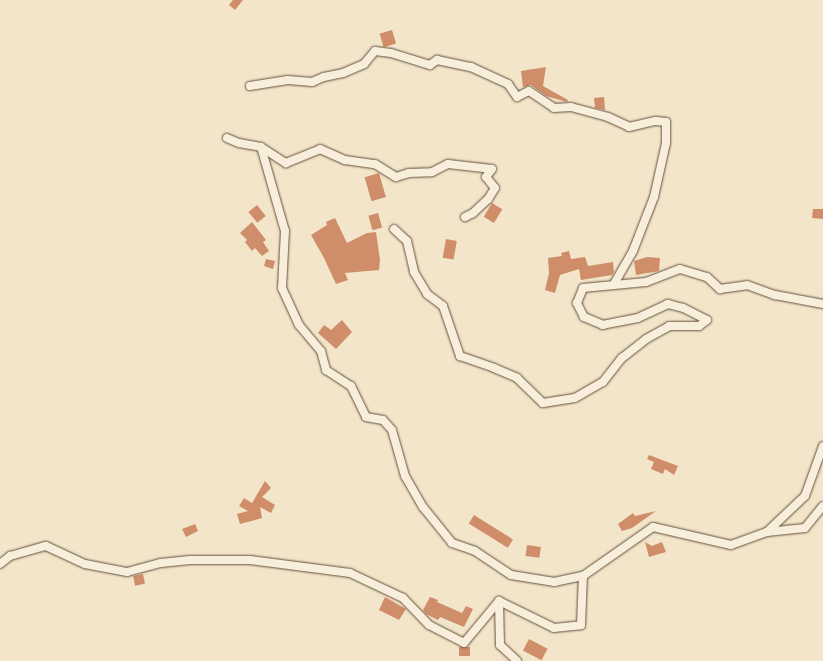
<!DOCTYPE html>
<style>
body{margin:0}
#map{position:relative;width:823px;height:661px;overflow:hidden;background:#f2e5c9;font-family:Vollkorn,serif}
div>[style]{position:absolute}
.building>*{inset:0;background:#d08d69;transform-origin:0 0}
.roads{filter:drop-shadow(0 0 1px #664e3a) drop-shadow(0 0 1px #664e3a)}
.street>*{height:8px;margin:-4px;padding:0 4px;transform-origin:4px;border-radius:4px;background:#f7eedc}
span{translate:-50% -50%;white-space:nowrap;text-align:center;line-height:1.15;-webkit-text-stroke:4px #f7eedc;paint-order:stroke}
</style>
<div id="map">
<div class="building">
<i style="clip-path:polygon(233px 0,243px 0,235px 10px,229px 5px)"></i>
<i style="left:392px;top:30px;width:14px;height:13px;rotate:73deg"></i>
<i style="clip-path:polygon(546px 67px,543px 86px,568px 100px,567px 102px,546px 96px,531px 85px,523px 87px,521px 71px)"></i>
<i style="clip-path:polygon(604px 97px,605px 110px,595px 108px,594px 98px)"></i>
<i style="left:379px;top:173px;width:25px;height:15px;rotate:74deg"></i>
<i style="left:492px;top:203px;width:12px;height:16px;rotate:31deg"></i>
<i style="left:257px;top:205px;width:14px;height:11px;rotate:51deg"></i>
<i style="clip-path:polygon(813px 209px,823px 209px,823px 219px,812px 218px)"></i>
<i style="left:378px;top:213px;width:15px;height:10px;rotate:74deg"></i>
<i style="clip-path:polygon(335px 218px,347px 243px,367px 233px,376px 232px,380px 260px,379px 270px,345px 273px,348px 280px,336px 284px,324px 258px,311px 235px,327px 225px,326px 222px)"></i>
<i style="clip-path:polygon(252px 222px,266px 240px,263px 242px,269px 251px,262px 256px,255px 248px,252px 251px,245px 242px,247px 240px,240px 233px)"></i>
<i style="left:446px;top:239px;width:11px;height:19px;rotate:10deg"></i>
<i style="clip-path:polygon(569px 251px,571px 259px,585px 257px,588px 266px,613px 262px,614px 272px,612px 275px,581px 280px,579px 269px,560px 275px,555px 293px,545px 290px,549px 273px,548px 258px,562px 256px,561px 253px)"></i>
<i style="clip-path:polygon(647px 257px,660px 258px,659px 271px,636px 275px,634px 261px)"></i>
<i style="clip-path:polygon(266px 259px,275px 261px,273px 269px,264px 266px)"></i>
<i style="clip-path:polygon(342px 320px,352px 332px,336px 349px,318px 333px,324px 325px,331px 330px)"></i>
<i style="clip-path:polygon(649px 455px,678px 466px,674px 475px,665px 469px,663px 474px,651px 469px,654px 462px,647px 459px)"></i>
<i style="clip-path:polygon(265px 481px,271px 488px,262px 497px,275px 505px,271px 513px,260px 507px,262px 518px,240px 524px,237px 514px,248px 511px,239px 506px,244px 498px,252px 503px)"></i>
<i style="clip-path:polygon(656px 511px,632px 528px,622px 531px,618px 524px,633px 513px,635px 516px)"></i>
<i style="left:474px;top:515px;width:46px;height:10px;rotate:32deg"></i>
<i style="clip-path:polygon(195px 524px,198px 531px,186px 537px,182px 529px)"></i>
<i style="clip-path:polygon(645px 542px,652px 546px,662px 542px,666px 552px,649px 557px)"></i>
<i style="left:527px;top:545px;width:14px;height:11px;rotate:8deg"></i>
<i style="left:143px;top:574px;width:10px;height:10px;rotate:79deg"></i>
<i style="clip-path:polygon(385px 597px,406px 609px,399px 620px,379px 610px)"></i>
<i style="clip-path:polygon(430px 597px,438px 600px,437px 602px,462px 613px,466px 606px,473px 609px,464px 627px,440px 617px,438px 620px,426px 614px,423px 610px)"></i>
<i style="left:529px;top:639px;width:21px;height:13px;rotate:28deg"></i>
<i style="left:470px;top:647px;width:9px;height:11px;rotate:90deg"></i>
</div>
<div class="roads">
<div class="street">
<i style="left:250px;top:86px;width:38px;rotate:-9deg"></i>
<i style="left:288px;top:80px;width:24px;rotate:5deg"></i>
<i style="left:312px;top:82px;width:13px;rotate:-23deg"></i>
<i style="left:324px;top:77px;width:19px;rotate:-12deg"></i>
<i style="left:343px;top:73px;width:23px;rotate:-23deg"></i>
<i style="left:364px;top:64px;width:17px;rotate:-50deg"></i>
<i style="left:375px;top:51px;width:16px;rotate:7deg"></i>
<i style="left:391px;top:53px;width:41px;rotate:17.1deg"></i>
<i style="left:430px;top:65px;width:9px;rotate:-36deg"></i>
<i style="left:437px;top:60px;width:35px;rotate:12deg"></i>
<i style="left:471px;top:67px;width:41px;rotate:24.7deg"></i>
<i style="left:508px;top:84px;width:16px;rotate:55deg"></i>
<i style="left:517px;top:97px;width:13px;rotate:-27deg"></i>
<i style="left:529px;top:91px;width:30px;rotate:34deg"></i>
<i style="left:554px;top:108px;width:17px;rotate:-3deg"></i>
<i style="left:571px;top:107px;width:38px;rotate:15deg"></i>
<i style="left:608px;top:117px;width:23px;rotate:25deg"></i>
<i style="left:629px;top:127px;width:28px;rotate:-13deg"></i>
<i style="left:656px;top:121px;width:10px;rotate:6deg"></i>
<i style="left:666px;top:122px;width:21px;rotate:90deg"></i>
<i style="left:666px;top:143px;width:55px;rotate:102.5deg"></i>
<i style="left:654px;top:197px;width:58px;rotate:111.3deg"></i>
<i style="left:633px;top:251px;width:39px;rotate:120deg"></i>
<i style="left:227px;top:138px;width:13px;rotate:23deg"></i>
<i style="left:239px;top:143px;width:22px;rotate:10deg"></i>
<i style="left:261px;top:147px;width:87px;rotate:74.1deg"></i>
<i style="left:285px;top:231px;width:57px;rotate:93deg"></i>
<i style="left:282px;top:288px;width:41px;rotate:65.3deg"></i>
<i style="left:299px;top:325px;width:34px;rotate:50deg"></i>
<i style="left:321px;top:351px;width:20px;rotate:75deg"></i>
<i style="left:326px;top:370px;width:30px;rotate:33deg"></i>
<i style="left:351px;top:386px;width:34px;rotate:64deg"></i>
<i style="left:366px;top:417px;width:17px;rotate:10deg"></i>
<i style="left:383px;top:420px;width:13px;rotate:48deg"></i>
<i style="left:392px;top:430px;width:48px;rotate:74.2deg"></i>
<i style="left:405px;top:476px;width:36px;rotate:60deg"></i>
<i style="left:423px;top:507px;width:46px;rotate:51.1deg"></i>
<i style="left:452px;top:543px;width:24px;rotate:19deg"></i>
<i style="left:475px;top:551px;width:43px;rotate:33.7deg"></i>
<i style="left:511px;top:575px;width:44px;rotate:9.2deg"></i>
<i style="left:554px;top:582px;width:30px;rotate:-12deg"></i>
<i style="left:261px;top:147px;width:30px;rotate:33deg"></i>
<i style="left:286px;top:163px;width:37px;rotate:-22deg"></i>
<i style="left:320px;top:149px;width:27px;rotate:24deg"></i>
<i style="left:345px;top:160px;width:30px;rotate:8deg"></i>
<i style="left:375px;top:164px;width:25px;rotate:32deg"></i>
<i style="left:396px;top:177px;width:14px;rotate:-17deg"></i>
<i style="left:409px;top:173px;width:23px;rotate:-2deg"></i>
<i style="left:432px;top:172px;width:18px;rotate:-27deg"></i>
<i style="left:448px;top:164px;width:44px;rotate:6.5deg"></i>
<i style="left:492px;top:169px;width:10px;rotate:127deg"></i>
<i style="left:486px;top:177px;width:14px;rotate:51deg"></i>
<i style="left:495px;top:188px;width:13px;rotate:122deg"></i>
<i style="left:488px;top:199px;width:21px;rotate:137deg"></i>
<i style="left:473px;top:213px;width:9px;rotate:153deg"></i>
<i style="left:394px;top:229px;width:18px;rotate:43deg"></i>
<i style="left:407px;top:241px;width:32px;rotate:77deg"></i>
<i style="left:414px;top:272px;width:26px;rotate:59deg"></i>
<i style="left:427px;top:294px;width:20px;rotate:37deg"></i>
<i style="left:443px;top:306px;width:53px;rotate:71.2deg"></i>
<i style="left:460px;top:356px;width:36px;rotate:19deg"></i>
<i style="left:494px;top:368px;width:25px;rotate:23deg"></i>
<i style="left:517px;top:378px;width:36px;rotate:44deg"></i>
<i style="left:543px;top:403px;width:32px;rotate:-9deg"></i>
<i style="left:575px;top:398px;width:32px;rotate:-30deg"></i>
<i style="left:603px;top:382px;width:31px;rotate:-52deg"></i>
<i style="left:622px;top:358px;width:31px;rotate:-38deg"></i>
<i style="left:646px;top:339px;width:26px;rotate:-29deg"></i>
<i style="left:669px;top:326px;width:30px"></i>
<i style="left:699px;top:326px;width:10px;rotate:-37deg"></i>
<i style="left:707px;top:320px;width:27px;rotate:-153deg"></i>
<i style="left:683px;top:308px;width:16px;rotate:-165deg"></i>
<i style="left:668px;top:304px;width:33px;rotate:155deg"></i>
<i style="left:638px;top:318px;width:36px;rotate:169deg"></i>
<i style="left:603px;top:325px;width:21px;rotate:-157deg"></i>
<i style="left:584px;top:317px;width:16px;rotate:-117deg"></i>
<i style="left:577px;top:303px;width:16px;rotate:-68deg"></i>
<i style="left:583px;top:288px;width:63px;rotate:-5.4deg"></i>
<i style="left:646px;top:282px;width:36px;rotate:-21deg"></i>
<i style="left:680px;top:269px;width:28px;rotate:17deg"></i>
<i style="left:707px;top:277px;width:18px;rotate:43deg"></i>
<i style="left:720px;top:289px;width:27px;rotate:-8deg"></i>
<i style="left:747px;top:285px;width:30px;rotate:20deg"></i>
<i style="left:775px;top:295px;width:49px;rotate:10.6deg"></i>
<i style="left:767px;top:532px;width:38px;rotate:-6deg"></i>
<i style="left:805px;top:528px;width:28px;rotate:-51deg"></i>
<i style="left:0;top:564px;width:13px;rotate:-39deg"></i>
<i style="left:10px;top:556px;width:37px;rotate:-16deg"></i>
<i style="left:46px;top:546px;width:43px;rotate:24.8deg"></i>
<i style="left:85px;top:564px;width:43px;rotate:10.8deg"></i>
<i style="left:127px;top:572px;width:35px;rotate:-15deg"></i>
<i style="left:161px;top:563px;width:29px;rotate:-6deg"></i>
<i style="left:190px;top:560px;width:60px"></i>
<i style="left:250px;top:560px;width:101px;rotate:7.4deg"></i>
<i style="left:350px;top:573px;width:59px;rotate:25.3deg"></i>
<i style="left:403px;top:598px;width:37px;rotate:46deg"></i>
<i style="left:429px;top:625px;width:39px;rotate:27deg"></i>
<i style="left:464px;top:643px;width:55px;rotate:-50.2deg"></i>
<i style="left:499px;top:601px;width:61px;rotate:26.1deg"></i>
<i style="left:554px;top:628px;width:27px;rotate:-6deg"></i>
<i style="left:581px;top:625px;width:49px;rotate:-87.7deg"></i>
<i style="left:583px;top:576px;width:85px;rotate:-35deg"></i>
<i style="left:653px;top:527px;width:80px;rotate:13deg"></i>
<i style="left:731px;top:545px;width:38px;rotate:-20deg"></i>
<i style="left:767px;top:532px;width:52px;rotate:-43.5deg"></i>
<i style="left:805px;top:496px;width:53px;rotate:-70.2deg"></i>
<i style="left:499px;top:601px;width:44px;rotate:88.7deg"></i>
<i style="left:500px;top:645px;width:23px;rotate:43deg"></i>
</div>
</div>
</div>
